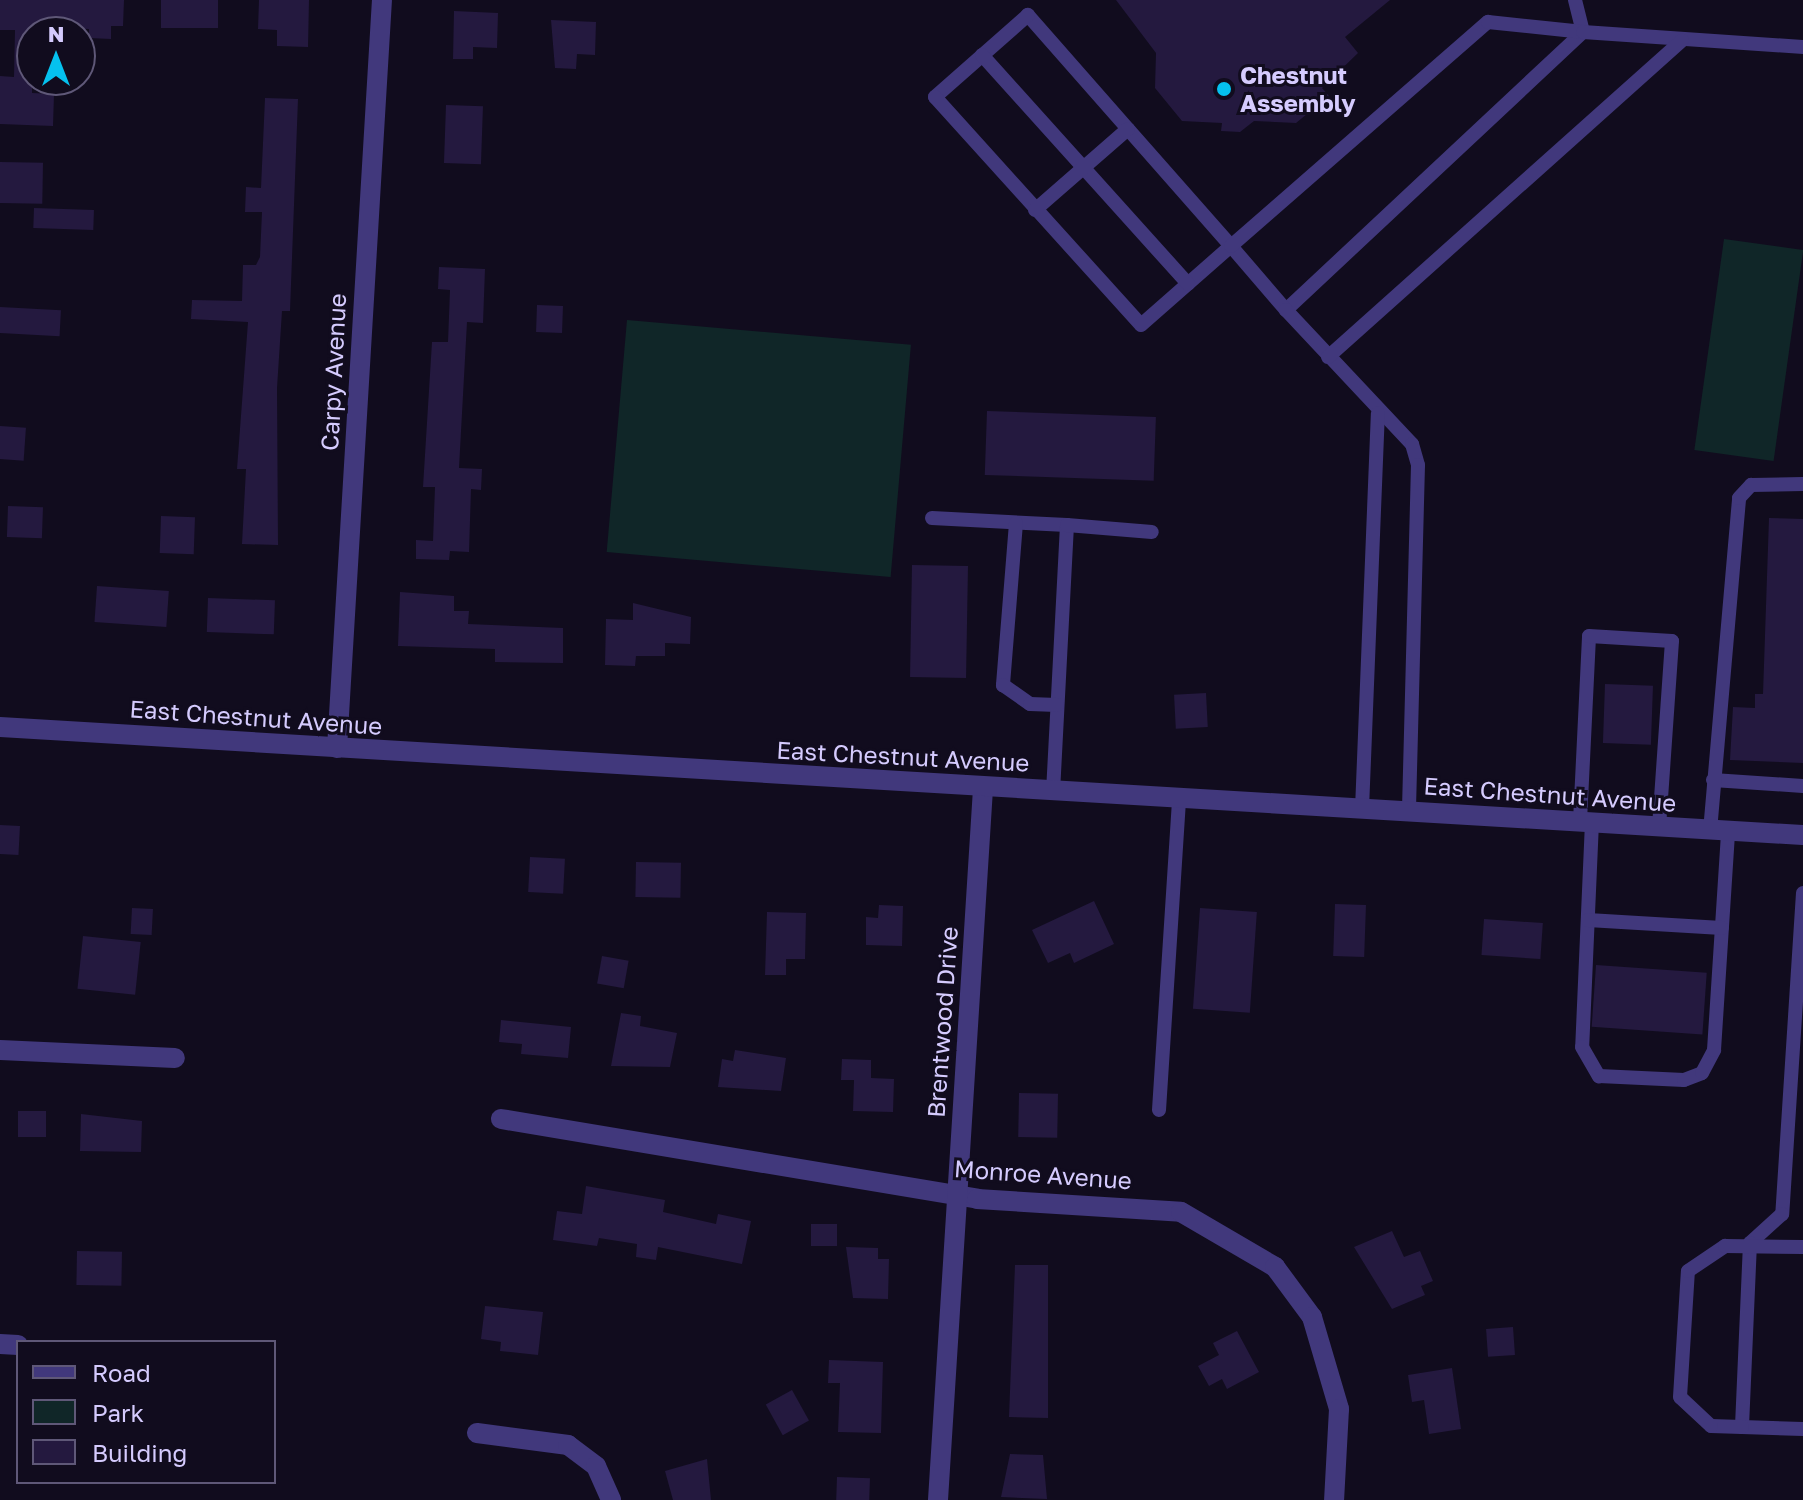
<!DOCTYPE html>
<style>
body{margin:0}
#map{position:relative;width:1803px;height:1500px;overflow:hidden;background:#110c1e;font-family:"Golos Text",sans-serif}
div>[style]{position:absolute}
.green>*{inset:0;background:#102628;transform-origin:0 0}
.building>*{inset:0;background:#24193f;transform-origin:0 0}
.service>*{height:14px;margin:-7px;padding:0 7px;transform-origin:7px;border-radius:7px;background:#41387c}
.minor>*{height:20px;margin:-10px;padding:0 10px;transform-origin:10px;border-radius:10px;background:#41387c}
.tertiary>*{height:20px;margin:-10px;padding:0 10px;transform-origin:10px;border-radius:10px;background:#41387c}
.dots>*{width:22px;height:22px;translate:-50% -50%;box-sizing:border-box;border:4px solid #110c1e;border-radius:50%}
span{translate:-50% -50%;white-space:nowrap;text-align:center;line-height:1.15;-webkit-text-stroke:6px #110c1e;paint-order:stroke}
.poi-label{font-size:24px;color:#d5cbfe;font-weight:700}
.left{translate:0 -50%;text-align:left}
.street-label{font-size:24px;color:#d5cbfe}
.legend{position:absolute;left:16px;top:1340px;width:260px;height:144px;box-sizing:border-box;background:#110c1e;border:2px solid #5f5878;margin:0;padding:10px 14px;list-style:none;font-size:24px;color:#d5cbfe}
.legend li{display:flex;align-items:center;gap:16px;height:40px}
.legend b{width:40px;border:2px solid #5f5878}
.north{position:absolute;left:16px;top:16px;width:80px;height:80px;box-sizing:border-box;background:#110c1e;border:2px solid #5f5878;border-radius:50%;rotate:0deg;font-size:22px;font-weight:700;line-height:32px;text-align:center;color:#d5cbfe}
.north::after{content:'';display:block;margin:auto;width:28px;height:36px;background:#05c1ef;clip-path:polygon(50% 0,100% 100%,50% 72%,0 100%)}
</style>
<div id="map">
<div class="green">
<i style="left:1724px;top:239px;width:80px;height:213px;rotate:8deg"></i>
<i style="left:627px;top:320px;width:285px;height:233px;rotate:5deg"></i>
</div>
<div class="building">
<i style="clip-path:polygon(0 0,124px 0,123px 26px,111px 26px,111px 39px,89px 38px,89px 29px,32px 27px,32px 93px,54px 94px,53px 126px,0 124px,0 76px,14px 77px,15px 30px,0 30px)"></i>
<i style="left:161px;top:0;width:57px;height:28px"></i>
<i style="clip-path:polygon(259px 0,309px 0,308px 47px,277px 46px,277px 30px,258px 29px)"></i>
<i style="clip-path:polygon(1116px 0,1390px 0,1345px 37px,1358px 53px,1322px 88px,1329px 96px,1296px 123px,1254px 121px,1240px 132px,1221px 131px,1222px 123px,1182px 121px,1155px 88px,1156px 53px)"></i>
<i style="clip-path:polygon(454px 11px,498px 13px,497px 48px,473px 47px,473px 59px,453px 59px)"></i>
<i style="clip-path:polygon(551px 20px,596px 22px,595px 55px,577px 54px,576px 69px,555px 68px)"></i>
<i style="clip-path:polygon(265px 98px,298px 99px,290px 311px,282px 311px,277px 388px,278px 545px,242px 544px,246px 469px,237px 469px,248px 322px,191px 319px,192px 300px,242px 301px,243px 265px,256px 265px,260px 257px,262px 212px,245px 212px,246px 187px,261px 188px)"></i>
<i style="left:446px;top:105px;width:37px;height:58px;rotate:2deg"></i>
<i style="left:0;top:162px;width:43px;height:41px;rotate:1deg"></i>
<i style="left:34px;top:208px;width:60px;height:20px;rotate:2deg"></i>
<i style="clip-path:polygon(439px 267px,485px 269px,483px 323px,467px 322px,459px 468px,482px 469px,481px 490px,471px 489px,469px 552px,450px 551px,449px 560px,416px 559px,416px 540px,433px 541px,435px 487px,423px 487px,432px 342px,448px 342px,450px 290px,438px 289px)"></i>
<i style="left:537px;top:305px;width:26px;height:27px;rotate:2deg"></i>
<i style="left:0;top:307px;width:61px;height:26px;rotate:3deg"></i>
<i style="left:987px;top:411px;width:169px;height:64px;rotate:2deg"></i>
<i style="left:0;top:426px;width:26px;height:33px;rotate:4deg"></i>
<i style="left:8px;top:506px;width:35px;height:31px;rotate:2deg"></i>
<i style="left:161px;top:516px;width:34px;height:37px;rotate:2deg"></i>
<i style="clip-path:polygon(1769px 518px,1803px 519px,1803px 763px,1730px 760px,1733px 707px,1755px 708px,1755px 694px,1763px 694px)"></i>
<i style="left:912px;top:565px;width:56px;height:112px;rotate:1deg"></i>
<i style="left:97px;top:586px;width:72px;height:36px;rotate:4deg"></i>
<i style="clip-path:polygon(400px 592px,454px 596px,454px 611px,469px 611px,468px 624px,563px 628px,563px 663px,495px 662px,495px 649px,398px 646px)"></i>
<i style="left:208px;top:598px;width:67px;height:34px;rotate:2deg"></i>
<i style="clip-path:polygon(633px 603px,691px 617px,690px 644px,665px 643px,665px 656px,636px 656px,635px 666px,605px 665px,606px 619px,633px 620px)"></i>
<i style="left:1605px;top:684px;width:48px;height:59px;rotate:2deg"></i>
<i style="left:1206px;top:693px;width:34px;height:32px;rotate:87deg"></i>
<i style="left:0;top:825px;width:20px;height:29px;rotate:3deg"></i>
<i style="left:530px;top:857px;width:35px;height:35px;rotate:3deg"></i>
<i style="left:636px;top:862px;width:45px;height:35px;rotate:1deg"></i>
<i style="clip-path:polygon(1094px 901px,1114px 944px,1074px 963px,1070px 953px,1048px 963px,1032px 930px)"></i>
<i style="left:1335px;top:904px;width:31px;height:52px;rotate:2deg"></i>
<i style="clip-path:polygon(879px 905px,903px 906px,902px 946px,866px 945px,866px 917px,878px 918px)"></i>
<i style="left:132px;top:908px;width:21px;height:26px;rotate:3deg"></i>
<i style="left:1200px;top:908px;width:57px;height:101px;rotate:4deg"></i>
<i style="clip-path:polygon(767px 912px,806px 913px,805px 959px,786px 959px,786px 975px,765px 975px)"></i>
<i style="left:1484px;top:919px;width:59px;height:36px;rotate:4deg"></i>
<i style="left:83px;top:936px;width:58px;height:53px;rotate:6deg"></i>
<i style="left:602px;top:956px;width:27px;height:28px;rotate:10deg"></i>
<i style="left:1596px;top:965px;width:111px;height:62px;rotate:4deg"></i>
<i style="clip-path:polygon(621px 1013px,641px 1016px,640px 1026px,677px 1033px,670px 1067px,611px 1066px)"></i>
<i style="clip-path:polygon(501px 1020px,571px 1027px,568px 1058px,521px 1054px,522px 1044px,499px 1042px)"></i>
<i style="clip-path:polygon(735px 1050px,786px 1058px,781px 1091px,718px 1087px,722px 1059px,733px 1061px)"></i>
<i style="clip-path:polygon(842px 1059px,871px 1060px,871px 1078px,894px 1079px,893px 1112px,853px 1111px,854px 1080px,841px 1080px)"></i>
<i style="left:1019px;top:1093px;width:39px;height:44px;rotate:1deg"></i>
<i style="left:18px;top:1111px;width:28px;height:26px"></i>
<i style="clip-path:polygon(81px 1114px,142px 1121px,141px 1152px,80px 1151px)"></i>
<i style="clip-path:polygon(586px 1186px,665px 1200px,663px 1212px,716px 1224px,718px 1214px,751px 1221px,742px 1264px,658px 1247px,656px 1260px,636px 1257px,637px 1244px,599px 1238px,597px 1246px,553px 1240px,557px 1211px,582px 1214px)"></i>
<i style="left:811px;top:1224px;width:26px;height:22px"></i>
<i style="clip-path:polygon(1392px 1231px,1404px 1257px,1420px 1251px,1433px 1281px,1421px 1286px,1425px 1295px,1392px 1309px,1354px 1247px)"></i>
<i style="clip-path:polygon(846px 1247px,878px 1248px,878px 1259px,889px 1259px,888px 1299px,853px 1298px)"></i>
<i style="left:77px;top:1251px;width:45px;height:34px;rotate:1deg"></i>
<i style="clip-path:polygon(1015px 1265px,1048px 1265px,1048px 1418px,1009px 1417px)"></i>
<i style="clip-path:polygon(485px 1306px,543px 1312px,538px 1355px,500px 1351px,501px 1342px,481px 1339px)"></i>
<i style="left:1513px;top:1327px;width:28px;height:27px;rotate:86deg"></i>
<i style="clip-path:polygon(1237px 1331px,1259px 1372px,1227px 1389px,1222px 1379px,1209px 1386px,1198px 1366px,1219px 1355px,1213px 1343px)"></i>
<i style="clip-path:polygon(829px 1360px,883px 1362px,881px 1433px,838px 1432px,840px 1383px,828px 1383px)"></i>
<i style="clip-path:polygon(1452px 1368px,1461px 1429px,1429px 1434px,1424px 1400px,1412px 1402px,1408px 1375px)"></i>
<i style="left:792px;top:1390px;width:35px;height:30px;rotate:61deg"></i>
<i style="clip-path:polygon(1010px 1454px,1043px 1455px,1047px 1499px,1001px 1497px)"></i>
<i style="clip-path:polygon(707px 1459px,711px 1500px,673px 1500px,665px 1471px)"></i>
<i style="left:837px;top:1477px;width:33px;height:23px;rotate:2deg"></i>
</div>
<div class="service">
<i style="left:1575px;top:0;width:33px;rotate:76deg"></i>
<i style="left:1583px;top:32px;width:407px;rotate:136.9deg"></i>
<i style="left:1286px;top:310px;width:84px;rotate:-130.7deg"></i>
<i style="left:1231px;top:246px;width:156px;rotate:-131.4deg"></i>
<i style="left:1128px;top:129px;width:152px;rotate:-131.3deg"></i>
<i style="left:1028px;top:15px;width:124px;rotate:138.6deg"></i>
<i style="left:935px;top:97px;width:307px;rotate:47.9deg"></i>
<i style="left:1141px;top:325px;width:120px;rotate:-41.3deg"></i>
<i style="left:1231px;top:246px;width:341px;rotate:-41.1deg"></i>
<i style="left:1488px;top:22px;width:96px;rotate:6deg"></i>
<i style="left:1583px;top:32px;width:221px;rotate:3.9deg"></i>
<i style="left:982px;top:55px;width:308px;rotate:48deg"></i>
<i style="left:1035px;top:210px;width:123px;rotate:-41.1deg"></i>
<i style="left:1286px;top:310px;width:184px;rotate:46.8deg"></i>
<i style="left:1412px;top:444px;width:22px;rotate:74deg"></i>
<i style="left:1418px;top:465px;width:346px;rotate:91.5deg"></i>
<i style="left:1328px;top:357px;width:475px;rotate:-41.8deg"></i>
<i style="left:932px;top:518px;width:135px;rotate:3deg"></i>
<i style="left:1067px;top:525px;width:266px;rotate:93deg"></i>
<i style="left:1016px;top:523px;width:163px;rotate:94.6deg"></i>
<i style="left:1003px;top:685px;width:33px;rotate:35deg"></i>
<i style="left:1030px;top:704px;width:27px;rotate:2deg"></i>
<i style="left:1067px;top:525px;width:85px;rotate:4.7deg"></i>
<i style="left:1713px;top:780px;width:90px;rotate:3.8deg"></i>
<i style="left:1362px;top:809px;width:396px;rotate:-87.7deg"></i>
<i style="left:1580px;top:821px;width:185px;rotate:-87.2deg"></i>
<i style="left:1589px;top:636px;width:83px;rotate:3.4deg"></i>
<i style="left:1672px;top:641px;width:186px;rotate:94deg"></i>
<i style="left:1592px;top:822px;width:225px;rotate:92.5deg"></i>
<i style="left:1582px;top:1047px;width:34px;rotate:60deg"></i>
<i style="left:1599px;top:1076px;width:85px;rotate:2.7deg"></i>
<i style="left:1684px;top:1080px;width:19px;rotate:-21deg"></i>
<i style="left:1702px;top:1073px;width:26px;rotate:-62deg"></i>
<i style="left:1714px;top:1050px;width:218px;rotate:-86.3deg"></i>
<i style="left:1710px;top:831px;width:334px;rotate:-85deg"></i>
<i style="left:1739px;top:498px;width:18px;rotate:-47deg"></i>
<i style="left:1751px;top:485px;width:52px;rotate:-1.1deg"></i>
<i style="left:1803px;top:893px;width:322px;rotate:93.7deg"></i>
<i style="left:1782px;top:1214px;width:43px;rotate:137.8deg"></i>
<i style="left:1750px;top:1243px;width:184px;rotate:92.5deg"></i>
<i style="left:1742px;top:1427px;width:61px;rotate:1.9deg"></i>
<i style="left:1588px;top:920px;width:134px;rotate:3.4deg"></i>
<i style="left:1159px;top:1110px;width:314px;rotate:-86.3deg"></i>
<i style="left:1742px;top:1427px;width:31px;rotate:-178deg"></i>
<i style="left:1711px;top:1426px;width:42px;rotate:-136.9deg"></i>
<i style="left:1680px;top:1397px;width:126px;rotate:-86.4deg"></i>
<i style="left:1688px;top:1271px;width:45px;rotate:-34deg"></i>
<i style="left:1725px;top:1246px;width:78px;rotate:0.7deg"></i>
</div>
<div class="minor">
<i style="left:337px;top:748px;width:749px;rotate:-86.56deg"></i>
<i style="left:0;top:1050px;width:175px;rotate:2.6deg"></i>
<i style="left:501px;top:1119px;width:483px;rotate:9.5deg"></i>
<i style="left:977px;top:1199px;width:204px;rotate:3.6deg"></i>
<i style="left:1181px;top:1212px;width:109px;rotate:30.3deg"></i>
<i style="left:1275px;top:1267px;width:62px;rotate:53.5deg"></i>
<i style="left:1312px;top:1317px;width:96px;rotate:73.6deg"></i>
<i style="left:1339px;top:1409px;width:91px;rotate:93.1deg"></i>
<i style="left:0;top:1344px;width:18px;rotate:3deg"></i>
<i style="left:477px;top:1433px;width:92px;rotate:7.5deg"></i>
<i style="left:568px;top:1445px;width:35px;rotate:37deg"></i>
<i style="left:596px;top:1466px;width:37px;rotate:66deg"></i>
<i style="left:938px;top:1500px;width:713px;rotate:-86.38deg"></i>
</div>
<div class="tertiary">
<i style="left:0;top:727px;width:1806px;rotate:3.43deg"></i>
</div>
<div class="dots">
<i style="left:1224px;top:89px;background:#05c1ef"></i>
</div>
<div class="poi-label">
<span class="left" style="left:1240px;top:89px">Chestnut<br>Assembly</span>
</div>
<div class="street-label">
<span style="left:333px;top:372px;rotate:-87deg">Carpy Avenue</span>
<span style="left:256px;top:717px;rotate:4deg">East Chestnut Avenue</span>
<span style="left:903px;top:756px;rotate:3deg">East Chestnut Avenue</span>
<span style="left:1550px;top:794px;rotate:4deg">East Chestnut Avenue</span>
<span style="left:942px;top:1022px;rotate:-86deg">Brentwood Drive</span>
<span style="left:1043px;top:1174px;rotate:4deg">Monroe Avenue</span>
</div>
<ul class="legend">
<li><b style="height:10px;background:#41387c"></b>Road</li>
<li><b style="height:22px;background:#102628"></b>Park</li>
<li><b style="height:22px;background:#24193f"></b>Building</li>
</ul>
<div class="north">N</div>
</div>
